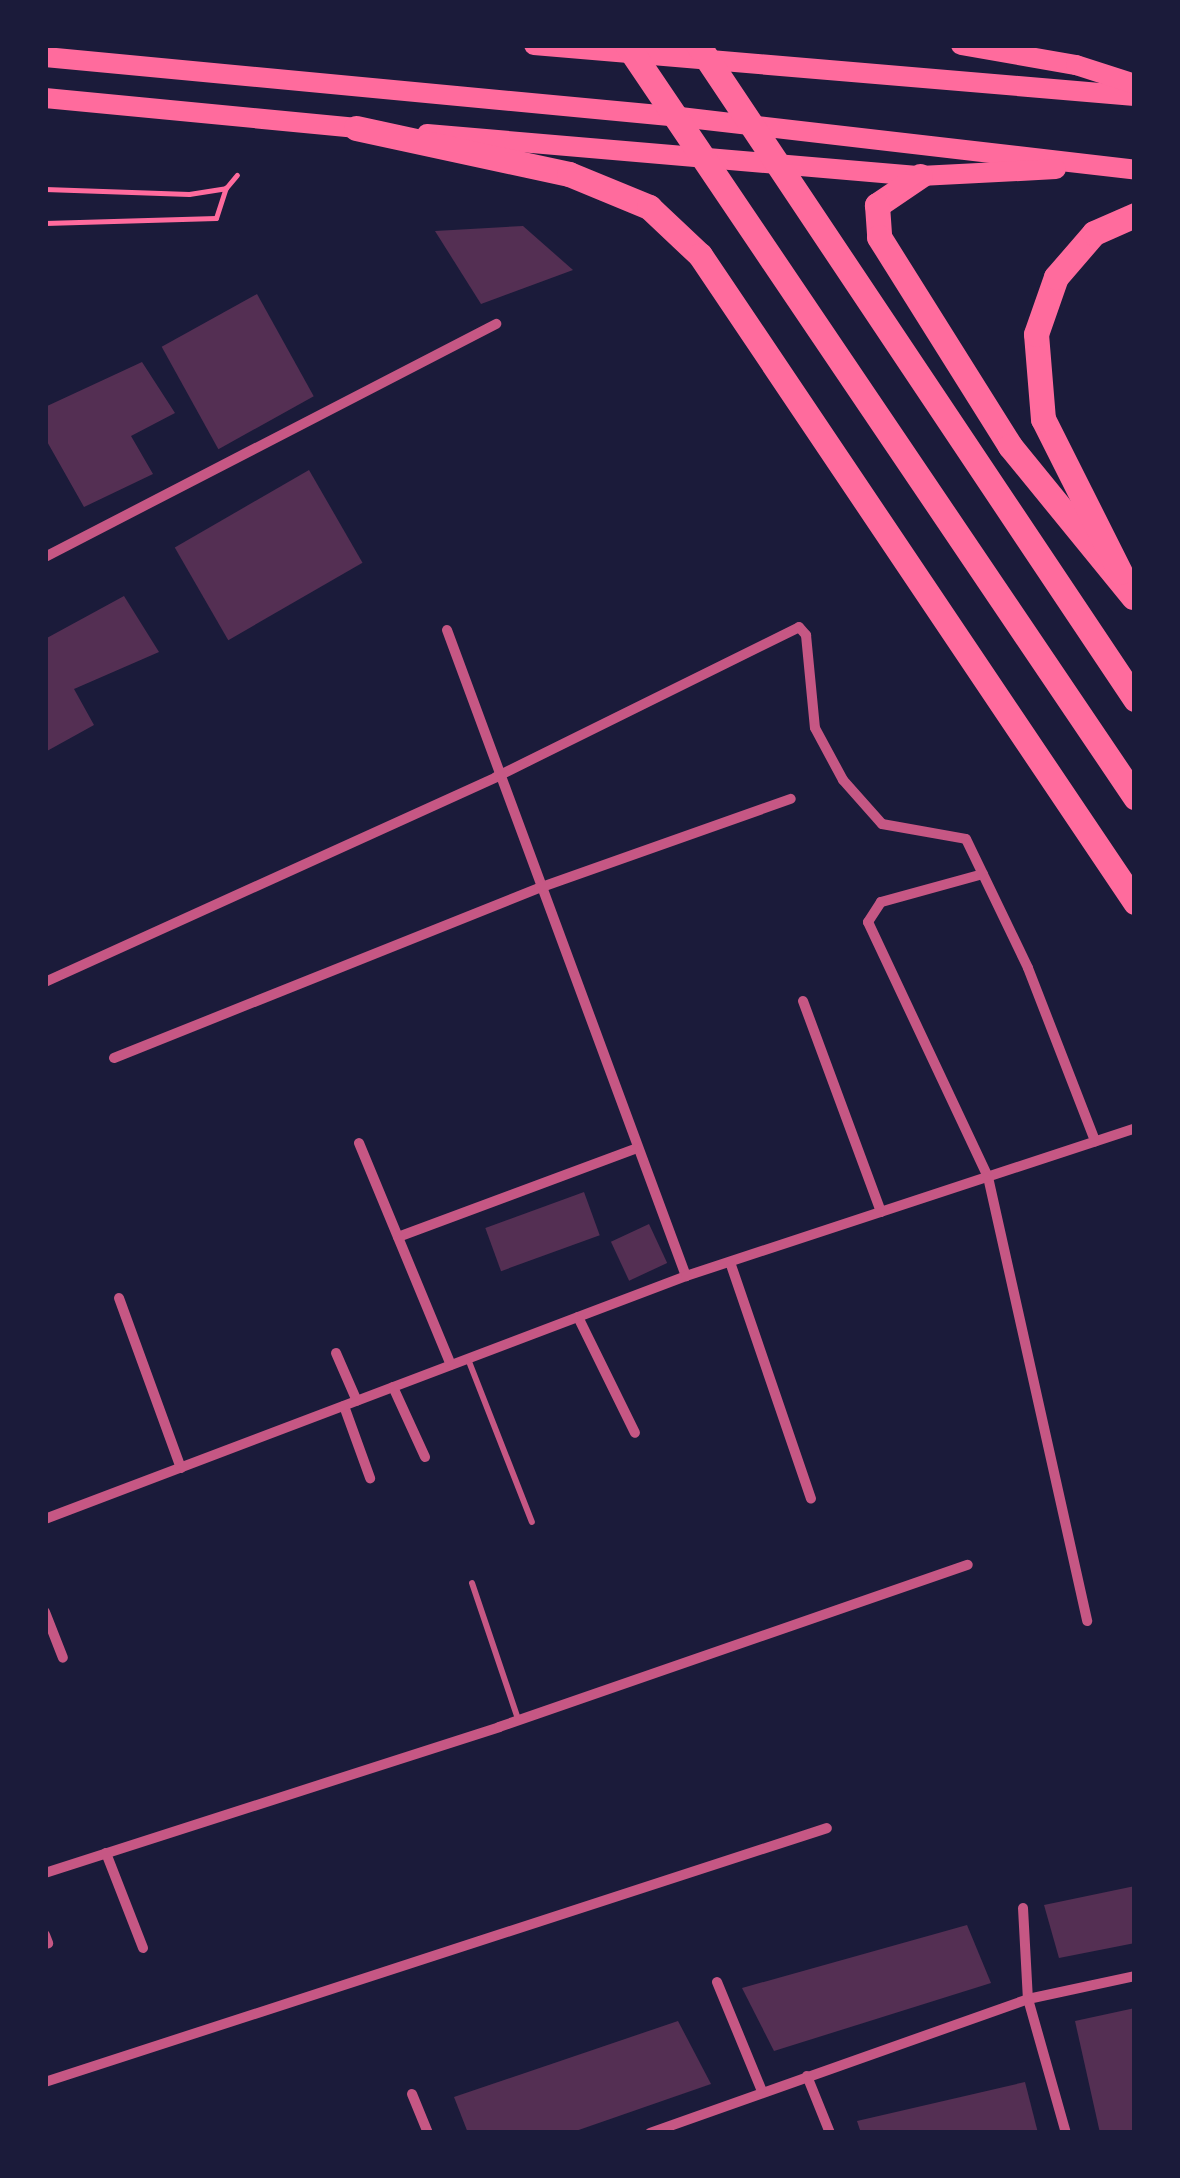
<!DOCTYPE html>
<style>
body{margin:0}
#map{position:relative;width:1180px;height:2178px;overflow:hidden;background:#1b1b3a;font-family:"Public Sans",sans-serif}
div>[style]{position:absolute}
.building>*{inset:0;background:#542f53;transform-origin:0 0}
.path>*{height:5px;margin:-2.5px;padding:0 2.5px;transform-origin:2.5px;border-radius:2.5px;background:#ff6b9d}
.service>*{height:6px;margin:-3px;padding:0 3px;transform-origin:3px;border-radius:3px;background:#c65784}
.minor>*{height:10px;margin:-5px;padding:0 5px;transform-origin:5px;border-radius:5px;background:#c65784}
.primary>*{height:20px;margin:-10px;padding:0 10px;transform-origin:10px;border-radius:10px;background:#ff6b9d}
.motorway>*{height:25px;margin:-12.5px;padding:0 12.5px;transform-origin:12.5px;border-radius:12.5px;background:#ff6b9d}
span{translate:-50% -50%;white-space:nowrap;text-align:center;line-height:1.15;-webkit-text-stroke:10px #1b1b3a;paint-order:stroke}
.frame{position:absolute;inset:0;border:48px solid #1b1b3a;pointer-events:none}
</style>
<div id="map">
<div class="building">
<i style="clip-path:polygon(523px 226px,573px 270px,481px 304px,435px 231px)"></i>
<i style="left:257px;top:294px;width:117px;height:109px;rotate:61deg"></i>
<i style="clip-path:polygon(142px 362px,175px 413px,131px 436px,153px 474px,84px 507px,45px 438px,45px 407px)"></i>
<i style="left:309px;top:470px;width:107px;height:155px;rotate:60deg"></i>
<i style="clip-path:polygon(124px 596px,159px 652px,74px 689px,94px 725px,47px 751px,45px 639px)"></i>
<i style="left:584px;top:1192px;width:46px;height:105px;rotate:70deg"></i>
<i style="left:649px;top:1224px;width:43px;height:42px;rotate:65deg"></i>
<i style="clip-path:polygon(1135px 1886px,1135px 1943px,1059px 1958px,1044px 1905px)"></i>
<i style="clip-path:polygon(967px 1925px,991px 1983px,774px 2051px,742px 1988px)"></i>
<i style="clip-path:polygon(1135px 2008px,1135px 2133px,1100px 2133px,1075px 2021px)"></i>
<i style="clip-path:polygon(678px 2021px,711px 2084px,570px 2133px,468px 2133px,454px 2097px)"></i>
<i style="clip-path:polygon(1025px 2082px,1038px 2133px,861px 2133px,857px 2121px)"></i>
</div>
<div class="path">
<i style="left:45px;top:189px;width:144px;rotate:2deg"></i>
<i style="left:189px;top:194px;width:37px;rotate:-9deg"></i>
<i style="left:226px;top:188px;width:17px;rotate:-50deg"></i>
<i style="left:45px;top:223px;width:171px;rotate:-1.7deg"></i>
<i style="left:216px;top:218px;width:32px;rotate:-72deg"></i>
</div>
<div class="service">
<i style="left:468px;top:1359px;width:175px;rotate:68.6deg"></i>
<i style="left:472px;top:1583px;width:144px;rotate:71.3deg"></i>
</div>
<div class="minor">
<i style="left:45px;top:557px;width:508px;rotate:-27.32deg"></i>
<i style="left:447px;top:630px;width:689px;rotate:69.7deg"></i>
<i style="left:983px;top:874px;width:106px;rotate:164.6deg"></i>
<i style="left:881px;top:902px;width:24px;rotate:123deg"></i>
<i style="left:868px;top:922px;width:282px;rotate:64.8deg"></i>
<i style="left:988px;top:1177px;width:455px;rotate:77.4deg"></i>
<i style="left:45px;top:982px;width:495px;rotate:-24.4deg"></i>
<i style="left:496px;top:777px;width:338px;rotate:-26.3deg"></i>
<i style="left:799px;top:627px;width:11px;rotate:49deg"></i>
<i style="left:806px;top:635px;width:93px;rotate:84.5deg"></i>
<i style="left:815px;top:728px;width:59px;rotate:61.7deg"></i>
<i style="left:843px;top:780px;width:59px;rotate:48.4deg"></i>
<i style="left:882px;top:824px;width:85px;rotate:10.1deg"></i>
<i style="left:966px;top:839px;width:143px;rotate:64.3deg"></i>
<i style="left:1028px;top:968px;width:186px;rotate:68.8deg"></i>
<i style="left:803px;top:1001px;width:225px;rotate:69.7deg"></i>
<i style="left:114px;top:1058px;width:458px;rotate:-21.8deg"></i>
<i style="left:539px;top:888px;width:267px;rotate:-19.5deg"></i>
<i style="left:359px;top:1143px;width:240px;rotate:67.5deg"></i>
<i style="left:398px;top:1237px;width:255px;rotate:-20.4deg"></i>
<i style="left:730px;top:1262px;width:250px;rotate:71.1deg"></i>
<i style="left:119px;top:1298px;width:181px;rotate:70deg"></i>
<i style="left:578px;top:1317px;width:129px;rotate:63.8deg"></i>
<i style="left:336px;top:1353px;width:52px;rotate:66.4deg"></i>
<i style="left:393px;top:1387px;width:77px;rotate:65.4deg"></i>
<i style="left:344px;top:1406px;width:77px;rotate:70.1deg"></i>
<i style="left:45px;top:1519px;width:686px;rotate:-20.76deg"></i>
<i style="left:686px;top:1276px;width:473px;rotate:-18.2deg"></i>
<i style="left:45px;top:1612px;width:49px;rotate:68.6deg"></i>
<i style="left:106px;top:1853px;width:102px;rotate:68.7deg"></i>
<i style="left:45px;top:1873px;width:477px;rotate:-17.8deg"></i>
<i style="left:499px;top:1727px;width:496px;rotate:-19.1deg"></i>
<i style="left:1023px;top:1908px;width:91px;rotate:86.9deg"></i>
<i style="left:1028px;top:1999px;width:139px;rotate:74.2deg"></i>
<i style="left:45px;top:1935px;width:9px;rotate:69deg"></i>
<i style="left:717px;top:1982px;width:118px;rotate:67.6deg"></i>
<i style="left:807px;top:2076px;width:61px;rotate:68deg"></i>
<i style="left:45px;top:2082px;width:822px;rotate:-17.99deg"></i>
<i style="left:412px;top:2094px;width:42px;rotate:67.7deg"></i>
<i style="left:650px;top:2133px;width:401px;rotate:-19.5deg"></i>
<i style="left:1028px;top:1999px;width:109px;rotate:-12.1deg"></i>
</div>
<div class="primary">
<i style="left:534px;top:45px;width:603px;rotate:4.85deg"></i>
<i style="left:961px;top:45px;width:117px;rotate:9.9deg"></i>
<i style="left:1076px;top:65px;width:62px;rotate:17.9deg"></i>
<i style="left:45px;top:57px;width:638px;rotate:5.4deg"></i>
<i style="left:680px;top:117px;width:458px;rotate:6.6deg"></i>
<i style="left:45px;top:98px;width:324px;rotate:5.5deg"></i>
<i style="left:427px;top:134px;width:495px;rotate:4.9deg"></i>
<i style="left:920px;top:176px;width:136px;rotate:-2.9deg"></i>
</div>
<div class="motorway">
<i style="left:627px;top:45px;width:908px;rotate:55.96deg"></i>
<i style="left:698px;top:45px;width:787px;rotate:56.25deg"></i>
<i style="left:356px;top:128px;width:218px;rotate:12.2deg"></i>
<i style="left:569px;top:174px;width:87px;rotate:22.4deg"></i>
<i style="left:649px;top:207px;width:70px;rotate:43.3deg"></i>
<i style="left:700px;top:255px;width:780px;rotate:56.09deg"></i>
<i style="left:920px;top:176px;width:52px;rotate:146deg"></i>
<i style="left:877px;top:205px;width:32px;rotate:86deg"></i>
<i style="left:879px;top:237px;width:247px;rotate:57.9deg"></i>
<i style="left:1010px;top:446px;width:195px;rotate:50.8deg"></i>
<i style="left:1120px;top:572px;width:171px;rotate:-116.7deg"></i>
<i style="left:1043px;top:419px;width:85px;rotate:-94.7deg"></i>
<i style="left:1036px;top:334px;width:60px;rotate:-70.7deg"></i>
<i style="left:1056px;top:277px;width:58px;rotate:-49.2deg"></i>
<i style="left:1094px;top:233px;width:45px;rotate:-23.7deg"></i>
</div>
<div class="frame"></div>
</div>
